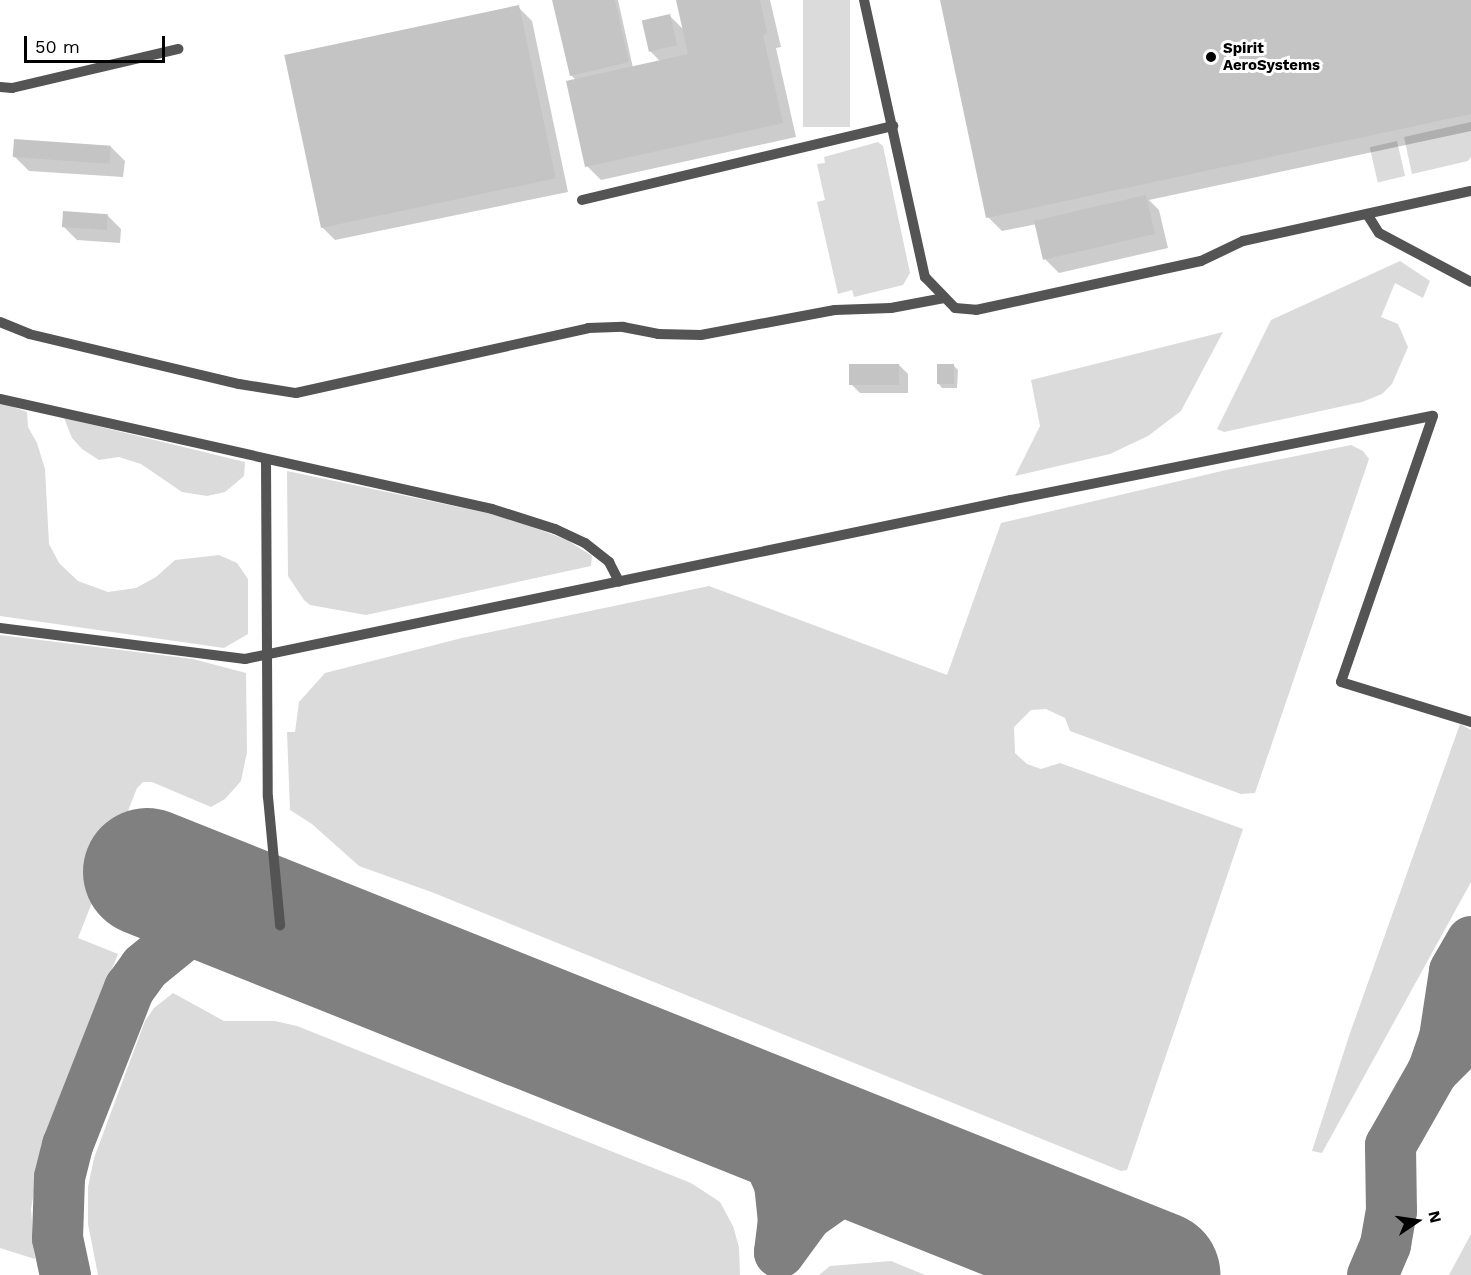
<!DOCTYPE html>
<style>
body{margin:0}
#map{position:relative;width:1471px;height:1275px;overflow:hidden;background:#fff;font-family:"Work Sans",sans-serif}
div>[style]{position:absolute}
.green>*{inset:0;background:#dbdbdb;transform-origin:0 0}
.shadow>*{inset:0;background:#0003}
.taxiway>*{height:51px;margin:-25.5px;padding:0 25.5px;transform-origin:25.5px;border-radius:25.5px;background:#808080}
.runway>*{height:128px;margin:-64px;padding:0 64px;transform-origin:64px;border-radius:64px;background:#808080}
.building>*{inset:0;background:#c4c4c4;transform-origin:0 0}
.service>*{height:10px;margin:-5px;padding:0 5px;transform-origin:5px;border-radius:5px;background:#545454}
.dots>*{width:16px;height:16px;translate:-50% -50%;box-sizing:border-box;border:3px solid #fff;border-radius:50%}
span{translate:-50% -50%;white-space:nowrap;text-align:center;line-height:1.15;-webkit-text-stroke:6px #fff;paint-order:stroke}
.poi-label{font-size:15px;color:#000;font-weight:700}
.left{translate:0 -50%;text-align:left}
.north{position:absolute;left:1387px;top:1191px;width:60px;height:60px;-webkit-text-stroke:4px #fff;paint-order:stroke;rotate:77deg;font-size:16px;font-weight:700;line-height:24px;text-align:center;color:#000}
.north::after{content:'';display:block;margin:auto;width:21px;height:27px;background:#000;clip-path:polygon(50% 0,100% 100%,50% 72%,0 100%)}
.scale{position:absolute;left:24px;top:36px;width:141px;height:27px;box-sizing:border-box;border:3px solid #000;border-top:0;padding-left:8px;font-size:18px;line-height:21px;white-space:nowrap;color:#000;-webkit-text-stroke:4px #fff;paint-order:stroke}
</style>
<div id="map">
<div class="green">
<i style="left:803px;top:0;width:47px;height:127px"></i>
<i style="clip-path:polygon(1471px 122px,1471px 157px,1468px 161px,1412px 174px,1404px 137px)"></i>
<i style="left:1397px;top:141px;width:36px;height:28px;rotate:77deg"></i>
<i style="clip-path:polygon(878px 142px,883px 146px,910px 273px,903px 285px,854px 297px,852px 290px,838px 294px,817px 202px,825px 200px,817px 164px,825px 163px,824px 157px)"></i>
<i style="clip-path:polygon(1400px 261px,1430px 281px,1423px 298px,1395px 283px,1381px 317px,1398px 324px,1408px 347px,1392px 384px,1382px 394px,1362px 402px,1224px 432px,1217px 429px,1271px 320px)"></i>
<i style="clip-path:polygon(1223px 332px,1181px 411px,1148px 436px,1110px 454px,1015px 476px,1040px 426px,1031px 380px)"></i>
<i style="clip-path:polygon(0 402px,27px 412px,28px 427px,37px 443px,45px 469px,49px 544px,59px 563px,78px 581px,108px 592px,136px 588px,156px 577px,175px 560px,219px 555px,237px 563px,248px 579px,248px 634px,224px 648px,0 616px)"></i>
<i style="clip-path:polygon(64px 418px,245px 462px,244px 476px,225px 492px,207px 496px,182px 492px,141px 464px,119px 457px,99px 460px,82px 449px,72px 438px)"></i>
<i style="clip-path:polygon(1351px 445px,1363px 451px,1369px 459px,1255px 793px,1241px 794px,1070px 731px,1065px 718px,1046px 709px,1031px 710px,1014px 727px,1015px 753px,1027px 764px,1041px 769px,1060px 763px,1243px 829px,1127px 1170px,1121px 1171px,434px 893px,359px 866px,312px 824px,290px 810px,287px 732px,295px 732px,299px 702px,325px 673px,462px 638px,709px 586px,947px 675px,1001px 523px,1226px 470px)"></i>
<i style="clip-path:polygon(287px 471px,506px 517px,567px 540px,592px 556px,591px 566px,366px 615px,310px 605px,304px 600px,288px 576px)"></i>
<i style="clip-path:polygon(0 635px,193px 659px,246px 673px,247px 752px,241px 781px,225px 799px,211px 807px,152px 782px,143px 782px,137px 788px,78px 938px,118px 954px,43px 1138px,31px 1209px,35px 1259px,0 1248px)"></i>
<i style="clip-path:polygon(1460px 724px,1471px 730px,1471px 882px,1322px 1153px,1312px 1151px,1349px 1036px)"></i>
<i style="clip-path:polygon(173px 993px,224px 1021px,275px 1021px,297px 1026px,691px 1183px,720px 1202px,733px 1226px,739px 1247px,740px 1275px,98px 1275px,88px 1224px,88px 1187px,94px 1158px,145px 1021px,154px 1008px)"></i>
<i style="clip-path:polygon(1471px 1234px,1471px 1275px,1449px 1275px)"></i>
<i style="clip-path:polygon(891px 1261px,925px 1275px,819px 1275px,830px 1266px)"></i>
</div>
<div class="shadow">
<i style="clip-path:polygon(554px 0,618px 0,633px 68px,661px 62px,650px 51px,670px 16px,684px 30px,677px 0,770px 0,781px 47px,776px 48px,796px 137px,601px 180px,587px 166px,577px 81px,571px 75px)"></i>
<i style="clip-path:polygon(941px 0,1471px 0,1471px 131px,1149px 200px,1159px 210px,1168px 248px,1059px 273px,1045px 259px,1037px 224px,1002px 231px,988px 217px)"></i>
<i style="clip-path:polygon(518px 7px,532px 21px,568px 192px,335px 240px,321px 226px)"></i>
<i style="clip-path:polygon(111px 147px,125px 161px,123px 177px,29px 171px,15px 157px)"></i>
<i style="clip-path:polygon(107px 215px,121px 229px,120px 243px,77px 240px,63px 226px)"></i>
<i style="clip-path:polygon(899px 365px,908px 374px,908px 393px,860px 393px,851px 384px)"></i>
<i style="clip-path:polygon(954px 366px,958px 370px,957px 388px,942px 388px,938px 383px)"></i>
</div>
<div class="taxiway">
<i style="left:1471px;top:941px;width:34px;rotate:120deg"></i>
<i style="left:1454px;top:971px;width:67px;rotate:98.6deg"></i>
<i style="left:1444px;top:1037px;width:36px;rotate:109deg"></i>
<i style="left:1432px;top:1071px;width:55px;rotate:-45deg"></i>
<i style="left:695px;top:1093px;width:62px;rotate:33.2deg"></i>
<i style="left:747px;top:1127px;width:29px;rotate:54deg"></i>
<i style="left:764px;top:1150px;width:36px;rotate:66deg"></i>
<i style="left:779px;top:1183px;width:36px;rotate:84deg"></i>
<i style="left:783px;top:1219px;width:33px;rotate:97deg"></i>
<i style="left:779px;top:1252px;width:47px;rotate:-53.6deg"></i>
<i style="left:807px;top:1214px;width:35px;rotate:-35deg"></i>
<i style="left:836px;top:1194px;width:38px;rotate:-12deg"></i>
<i style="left:873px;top:1186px;width:31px;rotate:-6deg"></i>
<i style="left:904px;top:1183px;width:37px;rotate:13deg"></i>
<i style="left:65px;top:1275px;width:38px;rotate:-102deg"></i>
<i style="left:57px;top:1238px;width:61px;rotate:-88.1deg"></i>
<i style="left:59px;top:1177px;width:33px;rotate:-76deg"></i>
<i style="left:67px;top:1145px;width:169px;rotate:-68.5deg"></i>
<i style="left:129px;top:988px;width:26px;rotate:-54deg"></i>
<i style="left:144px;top:967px;width:49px;rotate:-39.2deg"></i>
<i style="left:182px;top:936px;width:31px;rotate:-21deg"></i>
<i style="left:211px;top:925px;width:30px;rotate:-8deg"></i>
<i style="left:241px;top:921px;width:39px;rotate:6deg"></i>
<i style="left:1372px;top:1275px;width:34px;rotate:-67deg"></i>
<i style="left:1385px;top:1244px;width:34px;rotate:-80deg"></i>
<i style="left:1391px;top:1211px;width:66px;rotate:-90.9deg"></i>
<i style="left:1390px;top:1145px;width:85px;rotate:-60.4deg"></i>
</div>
<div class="runway">
<i style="left:147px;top:872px;width:1087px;rotate:21.77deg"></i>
</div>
<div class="building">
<i style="clip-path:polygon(552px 0,615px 0,629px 62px,570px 76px)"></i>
<i style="clip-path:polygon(676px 0,760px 0,767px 33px,763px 35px,783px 123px,585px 167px,566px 81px,688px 54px)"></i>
<i style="clip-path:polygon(940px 0,1471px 0,1471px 114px,986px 218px)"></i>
<i style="left:519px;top:5px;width:177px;height:240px;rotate:78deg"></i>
<i style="left:670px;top:14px;width:32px;height:29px;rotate:77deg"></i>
<i style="left:14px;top:139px;width:97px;height:18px;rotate:4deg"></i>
<i style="left:1146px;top:195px;width:40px;height:115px;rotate:77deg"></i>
<i style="left:63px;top:211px;width:45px;height:16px;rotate:4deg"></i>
<i style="left:849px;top:364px;width:50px;height:21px"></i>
<i style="left:937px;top:364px;width:17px;height:20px"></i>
</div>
<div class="service">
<i style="left:864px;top:0;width:284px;rotate:77.6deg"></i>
<i style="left:925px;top:277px;width:43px;rotate:45.9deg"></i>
<i style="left:955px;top:308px;width:21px;rotate:5deg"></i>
<i style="left:976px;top:310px;width:230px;rotate:-12.3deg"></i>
<i style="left:1201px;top:261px;width:47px;rotate:-25.5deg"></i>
<i style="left:1243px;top:241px;width:233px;rotate:-12.4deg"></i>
<i style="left:0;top:87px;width:12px;rotate:5deg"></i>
<i style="left:12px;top:88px;width:171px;rotate:-13.2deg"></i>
<i style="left:582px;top:200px;width:320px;rotate:-13.4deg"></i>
<i style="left:1367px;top:214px;width:22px;rotate:58deg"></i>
<i style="left:1379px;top:233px;width:104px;rotate:28deg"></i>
<i style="left:0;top:322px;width:31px;rotate:22deg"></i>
<i style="left:29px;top:334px;width:216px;rotate:13.4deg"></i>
<i style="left:239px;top:384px;width:58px;rotate:9deg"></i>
<i style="left:296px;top:393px;width:299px;rotate:-12.5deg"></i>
<i style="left:588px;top:328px;width:35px;rotate:-2deg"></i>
<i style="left:623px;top:327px;width:36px;rotate:11deg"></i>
<i style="left:658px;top:334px;width:43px;rotate:1.3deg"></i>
<i style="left:701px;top:335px;width:136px;rotate:-10.6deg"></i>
<i style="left:835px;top:310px;width:56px;rotate:-2deg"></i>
<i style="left:891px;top:308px;width:54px;rotate:-10.7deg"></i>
<i style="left:0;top:399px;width:504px;rotate:12.6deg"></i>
<i style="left:492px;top:509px;width:66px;rotate:17.6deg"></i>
<i style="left:555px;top:529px;width:33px;rotate:25deg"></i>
<i style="left:585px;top:543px;width:31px;rotate:38deg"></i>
<i style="left:609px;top:562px;width:22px;rotate:63deg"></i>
<i style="left:266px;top:460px;width:337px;rotate:89.7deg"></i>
<i style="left:268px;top:797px;width:129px;rotate:84.6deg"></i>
<i style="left:0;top:628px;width:247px;rotate:7.2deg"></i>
<i style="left:245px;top:659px;width:782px;rotate:-11.73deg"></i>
<i style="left:1011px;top:500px;width:430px;rotate:-11.3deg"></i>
<i style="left:1433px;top:416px;width:281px;rotate:109.1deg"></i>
<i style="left:1341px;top:682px;width:136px;rotate:17.1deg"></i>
</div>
<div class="dots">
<i style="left:1211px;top:57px;background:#000"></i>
</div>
<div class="poi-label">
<span class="left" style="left:1223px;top:57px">Spirit<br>AeroSystems</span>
</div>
<div class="north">N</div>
<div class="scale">50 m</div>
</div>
